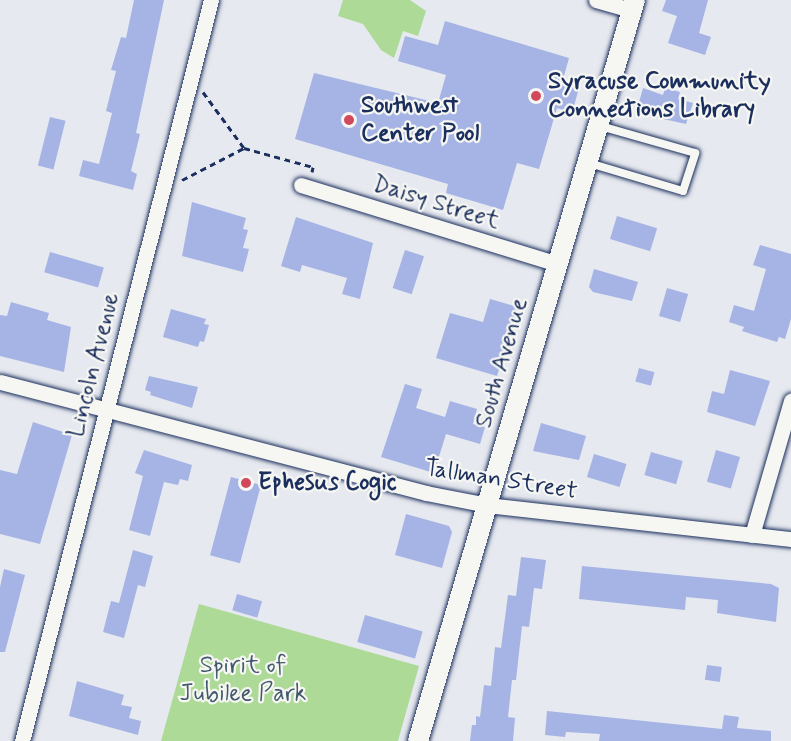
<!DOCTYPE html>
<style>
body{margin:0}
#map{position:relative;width:791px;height:741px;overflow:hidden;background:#e6e9ef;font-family:Mynerve,sans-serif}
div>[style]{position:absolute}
.green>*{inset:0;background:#aeda98}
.building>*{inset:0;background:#a5b4e4;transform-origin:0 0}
.path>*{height:3px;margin-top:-1.5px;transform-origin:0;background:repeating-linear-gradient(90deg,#1b2f5e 0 6px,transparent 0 10.5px)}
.roads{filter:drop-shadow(0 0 2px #1b2f5e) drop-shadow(0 0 2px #1b2f5e)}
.service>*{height:8px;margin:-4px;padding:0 4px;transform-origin:4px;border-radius:4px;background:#f6f6f2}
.minor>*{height:15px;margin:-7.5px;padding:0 7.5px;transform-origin:7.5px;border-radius:7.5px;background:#f6f6f2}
.secondary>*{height:20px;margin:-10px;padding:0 10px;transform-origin:10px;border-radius:10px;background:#f6f6f2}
.dots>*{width:16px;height:16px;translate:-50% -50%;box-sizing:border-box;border:3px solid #f6f6f2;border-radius:50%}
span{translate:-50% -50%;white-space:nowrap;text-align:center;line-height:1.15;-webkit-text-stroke:4.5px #f6f6f2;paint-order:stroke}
.poi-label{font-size:24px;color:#1b2f5e;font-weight:700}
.left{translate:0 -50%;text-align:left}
.street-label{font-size:24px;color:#1b2f5e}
.park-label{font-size:24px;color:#405a6c}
</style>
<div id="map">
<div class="green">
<i style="clip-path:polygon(343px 0,410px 0,426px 11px,418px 36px,403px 31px,394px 58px,381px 50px,363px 24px,338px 16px)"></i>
<i style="clip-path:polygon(199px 604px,419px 666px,398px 741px,161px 741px)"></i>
</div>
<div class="building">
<i style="clip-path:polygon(134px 0,164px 0,136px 133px,140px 134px,131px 171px,137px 174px,133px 190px,79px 176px,83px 160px,99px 164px,112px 113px,106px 111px,116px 71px,111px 70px,121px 37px,126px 38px)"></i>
<i style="clip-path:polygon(666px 0,708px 0,699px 33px,711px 37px,705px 55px,668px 43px,677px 16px,662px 11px)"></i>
<i style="clip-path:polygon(445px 21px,569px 58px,562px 83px,579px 88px,572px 113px,557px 108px,539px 169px,517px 163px,503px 210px,446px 193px,448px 184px,295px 139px,314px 73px,438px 103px,446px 75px,398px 61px,405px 36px,438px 45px)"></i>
<i style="clip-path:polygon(643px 88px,663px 95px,665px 88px,680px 92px,678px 99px,693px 103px,686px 124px,636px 113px)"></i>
<i style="left:50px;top:117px;width:16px;height:50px;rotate:14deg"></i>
<i style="clip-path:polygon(192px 202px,246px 218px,243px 229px,248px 230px,243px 248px,249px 249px,243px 272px,182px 256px)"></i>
<i style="left:617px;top:216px;width:42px;height:24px;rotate:17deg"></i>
<i style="clip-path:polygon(296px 217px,373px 243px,360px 299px,342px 294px,347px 278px,302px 265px,300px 272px,281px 266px)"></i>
<i style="clip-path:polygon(760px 245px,791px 254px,791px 319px,785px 339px,779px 337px,777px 342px,742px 331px,744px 327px,729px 322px,734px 305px,754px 311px,766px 269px,753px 265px)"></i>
<i style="left:405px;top:250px;width:20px;height:40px;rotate:18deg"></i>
<i style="left:50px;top:252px;width:56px;height:21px;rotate:16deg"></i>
<i style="clip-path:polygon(594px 269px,638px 282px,632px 301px,593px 292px,589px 287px)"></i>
<i style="left:667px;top:288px;width:22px;height:29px;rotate:16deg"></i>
<i style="clip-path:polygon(490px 299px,518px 307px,497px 376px,436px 358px,450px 313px,483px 322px)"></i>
<i style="clip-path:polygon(11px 302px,49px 313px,47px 320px,71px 327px,64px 372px,0 356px,0 315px,7px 316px)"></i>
<i style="clip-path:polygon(171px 309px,206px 319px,204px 324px,209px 325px,204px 342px,200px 341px,198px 347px,163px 337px)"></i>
<i style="left:639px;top:368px;width:16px;height:14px;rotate:15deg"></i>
<i style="clip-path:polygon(730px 370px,770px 381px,755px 426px,707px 412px,712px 391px,724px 394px)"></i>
<i style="clip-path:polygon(149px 376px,198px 387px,192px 408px,150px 395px,151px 392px,145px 390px)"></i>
<i style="clip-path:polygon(405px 384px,422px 389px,416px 408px,445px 417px,450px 401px,477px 409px,473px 424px,485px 427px,480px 444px,446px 434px,434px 473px,381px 457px)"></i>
<i style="clip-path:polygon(33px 422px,72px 435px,40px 544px,0 534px,0 470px,17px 474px)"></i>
<i style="clip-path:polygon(541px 423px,586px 436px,579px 460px,533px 451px)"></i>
<i style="clip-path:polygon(144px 450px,192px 465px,188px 481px,180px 479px,178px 485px,164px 482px,150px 536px,129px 530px,143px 476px,135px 473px)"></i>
<i style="left:716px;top:450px;width:25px;height:33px;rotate:16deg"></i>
<i style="left:651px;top:452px;width:33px;height:24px;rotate:16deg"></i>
<i style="left:594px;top:454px;width:34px;height:24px;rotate:17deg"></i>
<i style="left:231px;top:477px;width:31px;height:81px;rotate:15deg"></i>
<i style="clip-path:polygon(406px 514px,449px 526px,452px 532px,442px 568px,395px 555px)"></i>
<i style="clip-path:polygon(133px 550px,153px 556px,145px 587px,138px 585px,124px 638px,103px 632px,111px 601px,119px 603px)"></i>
<i style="clip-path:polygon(521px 557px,546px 560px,542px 589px,534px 588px,529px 627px,522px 626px,516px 680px,512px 680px,508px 717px,515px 718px,513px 741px,470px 741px,472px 725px,476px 725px,476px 716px,480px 717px,484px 685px,491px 686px,495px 647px,501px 648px,508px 595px,516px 596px)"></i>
<i style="clip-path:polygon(582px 566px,771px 584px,779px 588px,776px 622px,717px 613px,718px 600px,686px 597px,685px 610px,579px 599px)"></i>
<i style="clip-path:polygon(4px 569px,25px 575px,5px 652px,0 652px,0 587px)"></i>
<i style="left:237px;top:594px;width:26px;height:17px;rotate:16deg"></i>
<i style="left:365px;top:615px;width:60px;height:28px;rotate:16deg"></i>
<i style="left:707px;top:665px;width:15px;height:15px;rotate:8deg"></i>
<i style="clip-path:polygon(77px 681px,124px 695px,121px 705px,132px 707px,129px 718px,141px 721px,138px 735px,69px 716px)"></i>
<i style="clip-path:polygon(547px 711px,722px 729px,724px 715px,739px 717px,737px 728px,771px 731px,771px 741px,599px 741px,600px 734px,566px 732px,565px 737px,545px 735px)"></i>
</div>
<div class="path">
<i style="left:203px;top:92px;width:69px;rotate:53.8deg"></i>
<i style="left:244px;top:148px;width:72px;rotate:15.4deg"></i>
<i style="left:313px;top:167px;width:5px;rotate:101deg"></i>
<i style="left:182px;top:180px;width:70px;rotate:-27.3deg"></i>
</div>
<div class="roads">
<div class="service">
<i style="left:589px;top:163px;width:98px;rotate:16.6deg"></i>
<i style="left:683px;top:191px;width:40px;rotate:-72deg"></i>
<i style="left:695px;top:153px;width:99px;rotate:-164.1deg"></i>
</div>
<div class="minor">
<i style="left:596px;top:0;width:37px;rotate:16deg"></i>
<i style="left:301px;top:185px;width:268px;rotate:17.1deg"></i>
<i style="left:0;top:382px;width:440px;rotate:14.6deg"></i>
<i style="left:426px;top:493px;width:62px;rotate:11.1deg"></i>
<i style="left:487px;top:505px;width:306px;rotate:6.4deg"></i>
<i style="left:752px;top:535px;width:140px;rotate:-73.8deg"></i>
<i style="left:22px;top:741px;width:765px;rotate:-75.69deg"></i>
</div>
<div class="secondary">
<i style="left:418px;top:741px;width:772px;rotate:-73.68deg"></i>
</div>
</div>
<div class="dots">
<i style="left:536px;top:96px;background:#d1495b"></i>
<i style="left:349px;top:120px;background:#d1495b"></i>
<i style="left:246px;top:483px;background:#d1495b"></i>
</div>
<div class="poi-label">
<span class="left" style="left:548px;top:96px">Syracuse Community<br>Connections Library</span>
<span class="left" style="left:361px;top:120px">Southwest<br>Center Pool</span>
<span class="left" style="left:258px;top:483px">Ephesus Cogic</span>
</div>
<div class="street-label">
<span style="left:436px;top:203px;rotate:17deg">Daisy Street</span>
<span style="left:502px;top:363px;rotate:-74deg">South Avenue</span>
<span style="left:94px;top:365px;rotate:-76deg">Lincoln Avenue</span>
<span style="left:501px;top:480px;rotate:9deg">Tallman Street</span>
</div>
<div class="park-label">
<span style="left:243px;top:680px">Spirit of<br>Jubilee Park</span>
</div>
</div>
